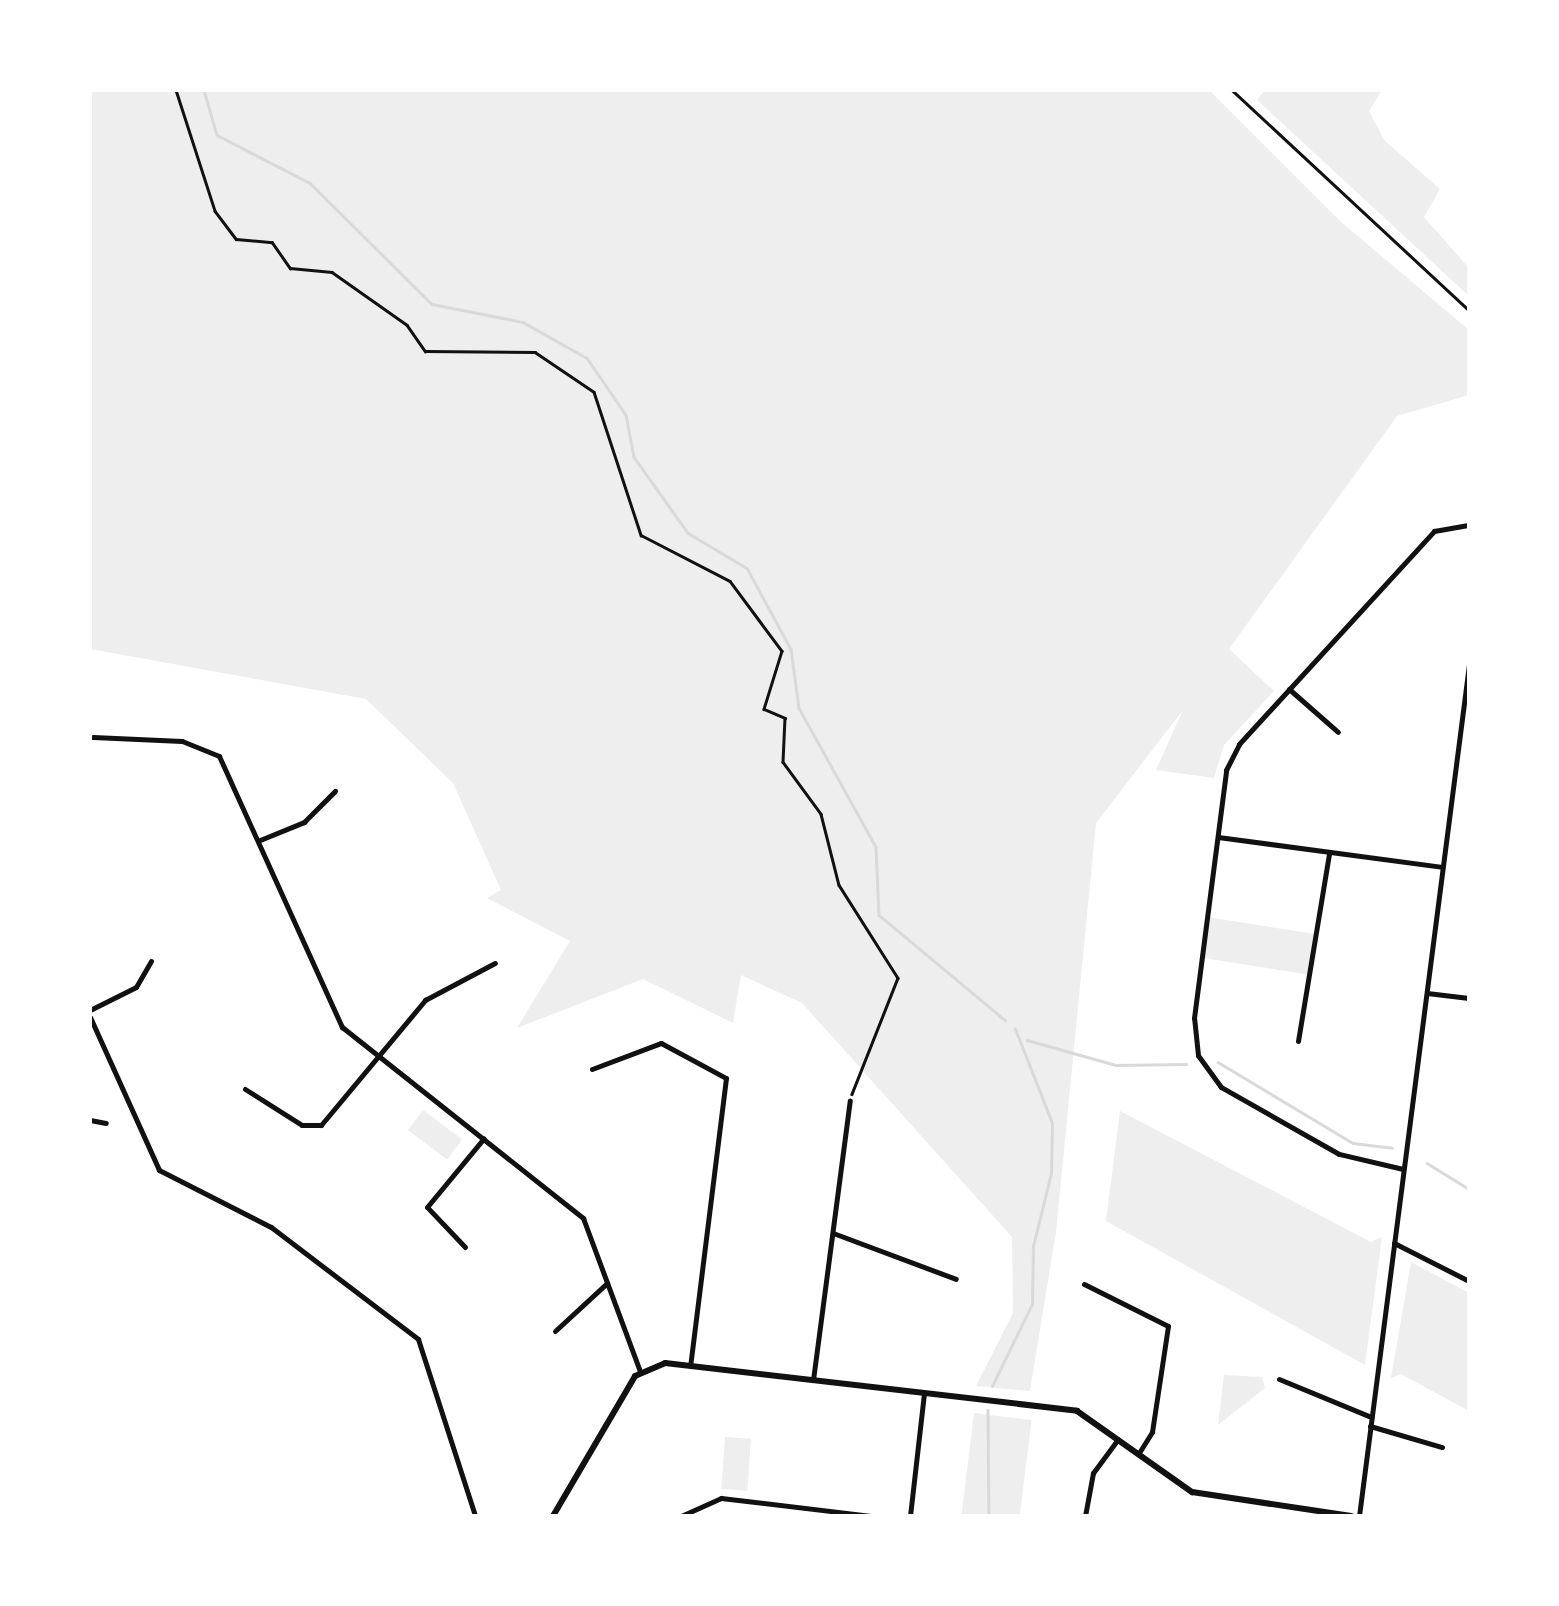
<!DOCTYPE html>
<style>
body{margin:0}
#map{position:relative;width:1559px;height:1606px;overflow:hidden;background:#fff;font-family:"Archivo Narrow",sans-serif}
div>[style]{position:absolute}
.green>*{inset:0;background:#eee;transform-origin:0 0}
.stream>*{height:2.5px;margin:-1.25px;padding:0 1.25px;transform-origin:1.25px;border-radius:1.25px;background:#d9d9d9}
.path>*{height:2.5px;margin:-1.25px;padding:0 1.25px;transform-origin:1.25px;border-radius:1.25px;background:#111}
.minor>*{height:5px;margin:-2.5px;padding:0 2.5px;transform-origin:2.5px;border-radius:2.5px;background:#111}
.tertiary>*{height:6px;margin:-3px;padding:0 3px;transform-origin:3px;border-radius:3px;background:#111}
span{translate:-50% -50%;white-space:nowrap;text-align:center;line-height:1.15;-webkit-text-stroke:10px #fff;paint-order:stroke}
.frame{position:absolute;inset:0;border:92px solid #fff;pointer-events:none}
</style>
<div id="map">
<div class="green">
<i style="clip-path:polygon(90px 90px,1209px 90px,1341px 222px,1469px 330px,1469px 395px,1397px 416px,1229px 649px,1274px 691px,1224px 745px,1214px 778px,1156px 770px,1183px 710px,1096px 823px,1056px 1232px,1030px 1391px,976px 1386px,1013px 1313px,1012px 1237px,802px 1003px,741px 975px,733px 1023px,643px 979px,517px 1028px,570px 941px,487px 898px,501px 890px,453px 783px,366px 699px,90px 649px)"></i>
<i style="clip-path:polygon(1265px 90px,1382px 90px,1369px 111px,1384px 140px,1440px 189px,1424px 217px,1469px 268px,1469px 296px,1257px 100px)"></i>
<i style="left:1207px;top:917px;width:112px;height:41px;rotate:9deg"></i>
<i style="left:423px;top:1110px;width:49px;height:25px;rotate:37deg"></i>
<i style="clip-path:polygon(1120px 1111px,1371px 1242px,1382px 1237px,1365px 1365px,1106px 1221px)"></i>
<i style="clip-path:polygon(1411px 1262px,1469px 1293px,1469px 1411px,1401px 1374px,1391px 1378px)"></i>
<i style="clip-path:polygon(1224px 1375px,1262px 1377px,1265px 1388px,1218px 1425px)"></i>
<i style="left:974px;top:1413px;width:58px;height:103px;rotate:7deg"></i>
<i style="left:725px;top:1437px;width:26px;height:52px;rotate:4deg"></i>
</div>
<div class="stream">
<i style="left:204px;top:90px;width:47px;rotate:73.9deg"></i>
<i style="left:217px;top:135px;width:105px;rotate:27.3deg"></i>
<i style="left:310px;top:183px;width:172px;rotate:44.8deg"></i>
<i style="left:432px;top:304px;width:93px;rotate:11.2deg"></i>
<i style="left:523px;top:322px;width:73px;rotate:29.4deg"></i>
<i style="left:587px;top:358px;width:69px;rotate:55.6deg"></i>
<i style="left:626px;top:415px;width:43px;rotate:79.2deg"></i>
<i style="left:634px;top:457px;width:93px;rotate:54.6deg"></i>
<i style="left:688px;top:533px;width:69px;rotate:30.7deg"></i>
<i style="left:747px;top:568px;width:92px;rotate:61.5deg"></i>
<i style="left:791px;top:649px;width:60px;rotate:82.3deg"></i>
<i style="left:799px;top:708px;width:159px;rotate:61deg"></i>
<i style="left:876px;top:847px;width:68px;rotate:87.5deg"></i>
<i style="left:879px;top:915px;width:164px;rotate:39.8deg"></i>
<i style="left:1027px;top:1040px;width:92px;rotate:15.7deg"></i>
<i style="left:1116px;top:1065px;width:70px;rotate:-0.8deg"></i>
<i style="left:1218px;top:1062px;width:157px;rotate:31deg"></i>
<i style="left:1353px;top:1143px;width:39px;rotate:7deg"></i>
<i style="left:1427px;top:1163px;width:49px;rotate:31.8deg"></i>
<i style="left:992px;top:1386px;width:91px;rotate:-64deg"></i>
<i style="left:1032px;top:1304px;width:58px;rotate:-89deg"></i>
<i style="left:1033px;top:1246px;width:75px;rotate:-76.1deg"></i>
<i style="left:1051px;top:1173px;width:50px;rotate:-88.9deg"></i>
<i style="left:1052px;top:1123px;width:101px;rotate:-111.5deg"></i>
<i style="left:988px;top:1410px;width:106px;rotate:89.5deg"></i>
</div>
<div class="path">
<i style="left:176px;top:90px;width:127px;rotate:72.1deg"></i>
<i style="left:215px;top:211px;width:35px;rotate:53deg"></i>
<i style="left:236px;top:239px;width:36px;rotate:5deg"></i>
<i style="left:272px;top:242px;width:32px;rotate:55deg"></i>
<i style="left:290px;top:268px;width:42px;rotate:5.4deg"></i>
<i style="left:332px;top:272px;width:92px;rotate:35.2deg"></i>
<i style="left:407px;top:325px;width:32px;rotate:55deg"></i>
<i style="left:425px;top:351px;width:110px;rotate:0.5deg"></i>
<i style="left:535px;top:352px;width:71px;rotate:34.1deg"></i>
<i style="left:594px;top:392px;width:151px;rotate:71.8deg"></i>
<i style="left:641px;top:535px;width:100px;rotate:27.3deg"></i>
<i style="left:730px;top:581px;width:87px;rotate:53.4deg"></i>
<i style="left:782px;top:651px;width:61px;rotate:107.2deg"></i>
<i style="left:764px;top:709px;width:23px;rotate:23deg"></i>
<i style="left:785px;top:718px;width:44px;rotate:92.6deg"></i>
<i style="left:783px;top:762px;width:64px;rotate:53.8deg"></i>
<i style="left:821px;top:814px;width:73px;rotate:75.8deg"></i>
<i style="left:839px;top:885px;width:110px;rotate:57.6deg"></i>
<i style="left:898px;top:978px;width:125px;rotate:111.6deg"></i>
<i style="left:1232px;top:90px;width:323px;rotate:42.9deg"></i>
</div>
<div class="minor">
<i style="left:1289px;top:689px;width:65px;rotate:41.3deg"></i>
<i style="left:93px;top:737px;width:89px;rotate:2.6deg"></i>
<i style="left:182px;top:741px;width:40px;rotate:22deg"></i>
<i style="left:219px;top:756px;width:298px;rotate:65.6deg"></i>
<i style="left:342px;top:1027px;width:308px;rotate:38.4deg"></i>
<i style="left:583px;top:1218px;width:163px;rotate:69.6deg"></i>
<i style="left:1218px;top:837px;width:226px;rotate:7.6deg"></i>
<i style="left:260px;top:840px;width:48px;rotate:-22.2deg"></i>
<i style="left:304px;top:822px;width:44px;rotate:-45deg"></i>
<i style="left:1427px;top:993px;width:42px;rotate:6.8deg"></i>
<i style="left:90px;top:1010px;width:51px;rotate:-26.6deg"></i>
<i style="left:136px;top:987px;width:30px;rotate:-60deg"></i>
<i style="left:90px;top:1017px;width:168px;rotate:65.7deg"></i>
<i style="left:159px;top:1170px;width:126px;rotate:27deg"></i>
<i style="left:271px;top:1227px;width:185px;rotate:37.3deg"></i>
<i style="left:418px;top:1339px;width:186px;rotate:72.1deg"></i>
<i style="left:1298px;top:1041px;width:191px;rotate:-80.6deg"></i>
<i style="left:592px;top:1069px;width:74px;rotate:-20.6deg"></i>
<i style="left:661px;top:1043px;width:74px;rotate:28.3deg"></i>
<i style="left:726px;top:1078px;width:290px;rotate:97.1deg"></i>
<i style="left:245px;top:1089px;width:67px;rotate:32.3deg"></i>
<i style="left:302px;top:1125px;width:19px"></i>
<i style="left:321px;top:1125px;width:163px;rotate:-50.2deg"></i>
<i style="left:425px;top:1000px;width:79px;rotate:-27.9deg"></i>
<i style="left:90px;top:1120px;width:16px;rotate:11deg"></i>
<i style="left:1403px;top:1169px;width:66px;rotate:-166.8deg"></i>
<i style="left:1339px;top:1154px;width:136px;rotate:-150.4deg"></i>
<i style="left:1221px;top:1087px;width:39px;rotate:-126deg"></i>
<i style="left:1198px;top:1055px;width:37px;rotate:-96deg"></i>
<i style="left:1194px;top:1018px;width:250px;rotate:-82.6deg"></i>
<i style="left:1226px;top:770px;width:29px;rotate:-63deg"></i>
<i style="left:1239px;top:744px;width:289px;rotate:-47.5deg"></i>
<i style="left:1434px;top:531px;width:36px;rotate:-10deg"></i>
<i style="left:833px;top:1233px;width:131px;rotate:20.5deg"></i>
<i style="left:1394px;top:1243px;width:84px;rotate:26.9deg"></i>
<i style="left:465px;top:1247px;width:55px;rotate:-133.5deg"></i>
<i style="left:427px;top:1207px;width:89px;rotate:-50.4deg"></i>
<i style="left:1084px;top:1284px;width:94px;rotate:26.6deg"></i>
<i style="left:1168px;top:1326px;width:107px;rotate:98.6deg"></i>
<i style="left:1152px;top:1432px;width:26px;rotate:122deg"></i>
<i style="left:555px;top:1331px;width:71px;rotate:-42.7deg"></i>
<i style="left:1279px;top:1379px;width:100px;rotate:22.4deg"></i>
<i style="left:813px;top:1380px;width:282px;rotate:-82.5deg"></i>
<i style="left:1370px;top:1426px;width:75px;rotate:16.3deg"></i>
<i style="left:681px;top:1516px;width:44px;rotate:-24.2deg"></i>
<i style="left:721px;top:1498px;width:153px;rotate:6.8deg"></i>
<i style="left:910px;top:1516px;width:124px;rotate:-83.5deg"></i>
<i style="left:1085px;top:1516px;width:44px;rotate:-79.5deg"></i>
<i style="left:1093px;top:1473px;width:42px;rotate:-53.7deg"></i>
<i style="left:1359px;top:1516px;width:859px;rotate:-82.64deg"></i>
</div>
<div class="tertiary">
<i style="left:553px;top:1516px;width:162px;rotate:-59.6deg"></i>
<i style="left:635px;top:1376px;width:33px;rotate:-23deg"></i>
<i style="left:665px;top:1363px;width:415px;rotate:6.6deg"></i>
<i style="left:1077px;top:1411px;width:141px;rotate:35.2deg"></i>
<i style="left:1192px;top:1492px;width:161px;rotate:8.6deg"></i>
</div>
<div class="frame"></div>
</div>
